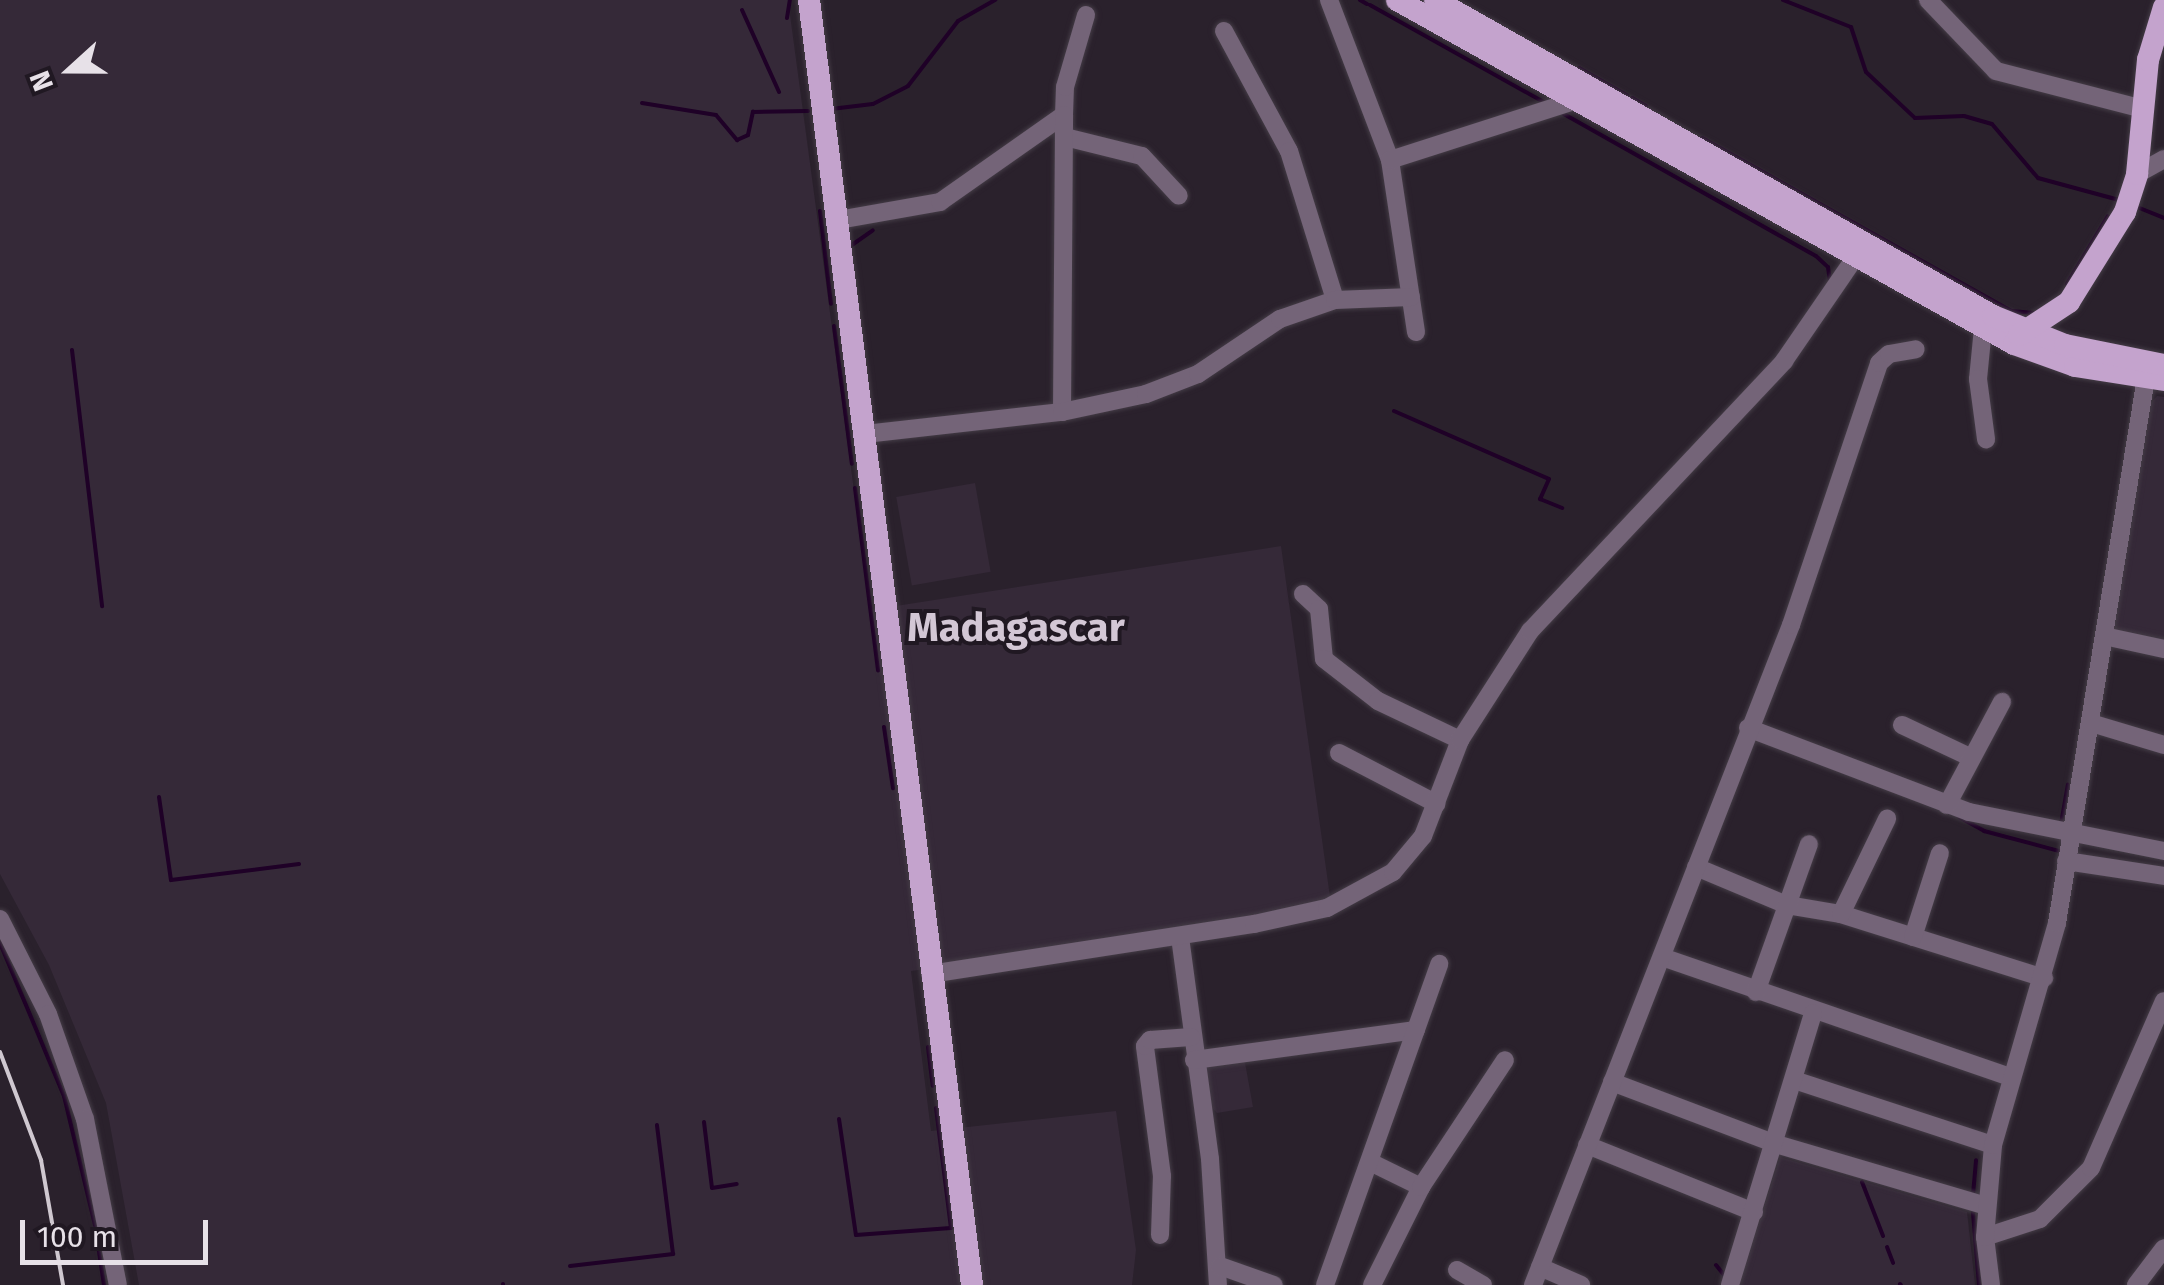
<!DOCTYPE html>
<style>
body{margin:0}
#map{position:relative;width:2164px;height:1285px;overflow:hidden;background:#2a212c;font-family:"Fira Sans",sans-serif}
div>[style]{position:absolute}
.built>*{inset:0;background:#352938;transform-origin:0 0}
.stream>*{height:4px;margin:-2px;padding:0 2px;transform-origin:2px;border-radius:2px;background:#1f0127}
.roads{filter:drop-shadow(0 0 2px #443c46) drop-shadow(0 0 2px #443c46)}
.minor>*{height:18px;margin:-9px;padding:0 9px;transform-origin:9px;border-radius:9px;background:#746478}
.major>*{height:22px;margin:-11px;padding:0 11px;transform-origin:11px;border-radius:11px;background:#c4a3cd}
.rail>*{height:4px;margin:-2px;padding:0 2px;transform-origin:2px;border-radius:2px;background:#cfc8d0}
span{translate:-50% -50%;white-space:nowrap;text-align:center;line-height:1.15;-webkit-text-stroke:8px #201822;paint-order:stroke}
.district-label{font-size:40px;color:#d3c7d5;font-weight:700}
.north{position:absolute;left:20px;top:20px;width:100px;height:100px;-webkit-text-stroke:8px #201822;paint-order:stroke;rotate:249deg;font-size:28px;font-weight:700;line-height:40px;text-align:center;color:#e7e1e8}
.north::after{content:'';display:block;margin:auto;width:35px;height:45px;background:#e7e1e8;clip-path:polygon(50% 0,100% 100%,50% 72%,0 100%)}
.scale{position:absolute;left:20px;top:1220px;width:188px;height:45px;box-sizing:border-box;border:5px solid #e7e1e8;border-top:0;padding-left:12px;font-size:30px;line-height:35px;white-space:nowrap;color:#e7e1e8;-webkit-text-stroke:8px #201822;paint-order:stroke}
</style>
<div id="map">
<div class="built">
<i style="clip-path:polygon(0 0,788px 0,870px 610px,1281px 546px,1331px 904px,1165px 936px,911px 971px,931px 1131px,1116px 1111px,1136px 1250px,1132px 1285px,139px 1285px,106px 1103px,49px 965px,0 874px)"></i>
<i style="clip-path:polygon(2157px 396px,2164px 397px,2164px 646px,2112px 632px,2150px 404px)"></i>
<i style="left:975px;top:483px;width:90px;height:80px;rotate:80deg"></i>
<i style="clip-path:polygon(1244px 1057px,1253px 1107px,1217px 1113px,1204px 1099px,1197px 1065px)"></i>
<i style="clip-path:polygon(1780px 1157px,1967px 1212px,1975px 1285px,1739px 1285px)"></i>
</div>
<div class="stream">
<i style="left:1360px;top:0;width:8px;rotate:30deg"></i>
<i style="left:1783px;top:0;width:73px;rotate:21.7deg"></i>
<i style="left:1851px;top:27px;width:47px;rotate:71.6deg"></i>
<i style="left:1866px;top:72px;width:67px;rotate:43.2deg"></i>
<i style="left:1915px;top:118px;width:49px;rotate:-2.3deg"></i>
<i style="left:1964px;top:116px;width:29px;rotate:16deg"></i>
<i style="left:1992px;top:124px;width:71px;rotate:49.6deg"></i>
<i style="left:2038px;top:178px;width:84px;rotate:15.2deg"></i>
<i style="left:1370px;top:5px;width:201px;rotate:29.2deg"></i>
<i style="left:742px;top:10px;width:90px;rotate:65.7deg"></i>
<i style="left:787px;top:18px;width:18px;rotate:-81deg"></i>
<i style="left:1579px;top:68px;width:56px;rotate:29.7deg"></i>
<i style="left:1632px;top:98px;width:16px;rotate:30deg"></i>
<i style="left:642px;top:103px;width:75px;rotate:9.2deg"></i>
<i style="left:716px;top:115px;width:33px;rotate:50deg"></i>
<i style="left:737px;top:140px;width:12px;rotate:-24deg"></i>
<i style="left:748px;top:135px;width:24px;rotate:-78deg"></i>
<i style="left:753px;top:112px;width:55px;rotate:-1deg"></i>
<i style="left:831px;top:109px;width:42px;rotate:-6.8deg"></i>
<i style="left:873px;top:104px;width:39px;rotate:-27deg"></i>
<i style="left:908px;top:86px;width:82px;rotate:-52.4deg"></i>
<i style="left:958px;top:21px;width:43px;rotate:-29.6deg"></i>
<i style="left:1562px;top:113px;width:291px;rotate:29.4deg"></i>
<i style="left:1816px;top:256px;width:16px;rotate:43deg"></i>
<i style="left:1828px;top:267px;width:15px;rotate:82deg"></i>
<i style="left:1702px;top:138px;width:354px;rotate:29.2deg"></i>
<i style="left:2011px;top:311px;width:25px;rotate:5deg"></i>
<i style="left:2137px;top:207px;width:29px;rotate:22deg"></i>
<i style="left:820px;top:211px;width:68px;rotate:83.3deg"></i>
<i style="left:849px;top:247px;width:29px;rotate:-35deg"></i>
<i style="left:828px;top:279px;width:25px;rotate:83deg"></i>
<i style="left:2067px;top:284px;width:79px;rotate:-58.9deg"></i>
<i style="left:834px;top:326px;width:139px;rotate:82.6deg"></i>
<i style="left:72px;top:350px;width:258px;rotate:83.3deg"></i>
<i style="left:1394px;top:411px;width:169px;rotate:23.7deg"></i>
<i style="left:1549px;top:479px;width:22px;rotate:114deg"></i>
<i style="left:1540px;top:499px;width:24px;rotate:22deg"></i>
<i style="left:855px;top:488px;width:184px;rotate:82.8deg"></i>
<i style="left:884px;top:727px;width:62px;rotate:81.6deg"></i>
<i style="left:159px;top:797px;width:84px;rotate:81.8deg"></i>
<i style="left:171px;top:880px;width:129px;rotate:-7.1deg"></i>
<i style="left:1959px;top:817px;width:29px;rotate:29deg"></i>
<i style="left:1984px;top:831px;width:82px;rotate:14.9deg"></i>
<i style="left:2061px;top:824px;width:40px;rotate:-80deg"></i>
<i style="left:0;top:943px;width:166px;rotate:67.3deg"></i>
<i style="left:64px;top:1096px;width:133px;rotate:76.5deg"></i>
<i style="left:928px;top:1047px;width:39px;rotate:83deg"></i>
<i style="left:839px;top:1119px;width:117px;rotate:81.7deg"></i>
<i style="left:856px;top:1235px;width:95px;rotate:-4.2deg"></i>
<i style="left:951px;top:1228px;width:121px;rotate:-97.1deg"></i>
<i style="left:704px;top:1122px;width:66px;rotate:83.1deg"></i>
<i style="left:712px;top:1188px;width:25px;rotate:-9deg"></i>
<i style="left:1862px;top:1182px;width:58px;rotate:68.7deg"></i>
<i style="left:1973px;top:1195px;width:35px;rotate:-85deg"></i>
<i style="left:1973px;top:1213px;width:72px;rotate:85.2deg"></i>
<i style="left:96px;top:1231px;width:55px;rotate:81.6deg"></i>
<i style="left:1887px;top:1247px;width:17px;rotate:69deg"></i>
<i style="left:1716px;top:1265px;width:14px;rotate:51deg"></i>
<i style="left:570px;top:1266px;width:104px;rotate:-6.6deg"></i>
<i style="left:673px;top:1254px;width:130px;rotate:-97.1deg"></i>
<i style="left:503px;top:1284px;width:1px;rotate:90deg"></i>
<i style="left:1900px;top:1284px;width:1px;rotate:45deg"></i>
</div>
<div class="roads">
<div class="minor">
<i style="left:1329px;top:0;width:171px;rotate:69.1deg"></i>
<i style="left:1390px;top:160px;width:174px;rotate:81.4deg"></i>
<i style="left:1928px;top:0;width:98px;rotate:46.2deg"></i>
<i style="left:1996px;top:71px;width:152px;rotate:14.5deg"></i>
<i style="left:1224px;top:31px;width:136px;rotate:61.6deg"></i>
<i style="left:1289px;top:151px;width:156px;rotate:72.8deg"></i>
<i style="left:1065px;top:137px;width:79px;rotate:13.9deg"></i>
<i style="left:1142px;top:156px;width:54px;rotate:47.2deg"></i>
<i style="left:1390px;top:160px;width:196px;rotate:-17.8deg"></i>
<i style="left:2137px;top:174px;width:31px;rotate:-29deg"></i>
<i style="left:838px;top:220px;width:104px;rotate:-10deg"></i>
<i style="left:940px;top:202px;width:151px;rotate:-35.1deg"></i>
<i style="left:1064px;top:115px;width:28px;rotate:-88deg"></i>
<i style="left:1065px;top:87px;width:75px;rotate:-73.7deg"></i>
<i style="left:1983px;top:328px;width:51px;rotate:95.6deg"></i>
<i style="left:1978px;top:379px;width:61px;rotate:82.4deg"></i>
<i style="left:1062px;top:412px;width:297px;rotate:-89.6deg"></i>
<i style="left:865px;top:434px;width:198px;rotate:-6.4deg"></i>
<i style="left:1062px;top:412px;width:86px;rotate:-12.1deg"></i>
<i style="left:1146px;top:394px;width:56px;rotate:-21deg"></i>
<i style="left:1198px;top:374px;width:99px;rotate:-33.9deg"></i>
<i style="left:1280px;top:319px;width:58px;rotate:-19.1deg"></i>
<i style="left:1335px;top:300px;width:76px;rotate:-2.3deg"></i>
<i style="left:1303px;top:594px;width:22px;rotate:43deg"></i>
<i style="left:1319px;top:609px;width:50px;rotate:84.3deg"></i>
<i style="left:1324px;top:659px;width:68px;rotate:37.9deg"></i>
<i style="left:1378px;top:701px;width:91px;rotate:25.4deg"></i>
<i style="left:2104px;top:636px;width:61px;rotate:12.2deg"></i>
<i style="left:2091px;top:723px;width:76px;rotate:16.8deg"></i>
<i style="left:1902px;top:725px;width:77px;rotate:25.2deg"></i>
<i style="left:1748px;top:728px;width:236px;rotate:20.8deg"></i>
<i style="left:1969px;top:812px;width:199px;rotate:11.3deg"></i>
<i style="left:1339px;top:753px;width:110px;rotate:27.5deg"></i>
<i style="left:1947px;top:805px;width:117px;rotate:-61.9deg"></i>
<i style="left:2066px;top:861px;width:99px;rotate:8.7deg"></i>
<i style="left:1696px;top:867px;width:99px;rotate:22.7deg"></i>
<i style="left:1787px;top:905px;width:55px;rotate:9.5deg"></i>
<i style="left:1841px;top:914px;width:213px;rotate:17.5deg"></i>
<i style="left:1841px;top:914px;width:106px;rotate:-64.2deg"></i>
<i style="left:0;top:919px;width:106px;rotate:63.2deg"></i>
<i style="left:48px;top:1014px;width:111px;rotate:70.6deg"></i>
<i style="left:85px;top:1119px;width:169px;rotate:78.8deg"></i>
<i style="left:1180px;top:937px;width:224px;rotate:82.3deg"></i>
<i style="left:1210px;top:1159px;width:126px;rotate:86.4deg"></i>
<i style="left:1913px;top:937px;width:88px;rotate:-72.2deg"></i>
<i style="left:1662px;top:957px;width:369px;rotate:19deg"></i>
<i style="left:930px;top:974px;width:328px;rotate:-8.8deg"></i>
<i style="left:1254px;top:924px;width:75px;rotate:-12.4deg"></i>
<i style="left:1327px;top:908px;width:75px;rotate:-28.6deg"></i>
<i style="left:1393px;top:872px;width:47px;rotate:-50.2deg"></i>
<i style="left:1423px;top:836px;width:103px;rotate:-68.9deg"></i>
<i style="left:1460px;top:740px;width:130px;rotate:-57.3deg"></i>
<i style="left:1530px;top:631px;width:371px;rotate:-46.7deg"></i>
<i style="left:1784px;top:361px;width:136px;rotate:-55.5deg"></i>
<i style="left:1756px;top:992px;width:157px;rotate:-70.3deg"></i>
<i style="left:1194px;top:1060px;width:224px;rotate:-7.7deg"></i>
<i style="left:1794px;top:1080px;width:209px;rotate:18.1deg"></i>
<i style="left:1612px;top:1082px;width:175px;rotate:20.7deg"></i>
<i style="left:1776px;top:1144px;width:219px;rotate:16.4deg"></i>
<i style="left:1587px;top:1145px;width:180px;rotate:21.9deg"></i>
<i style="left:1370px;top:1162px;width:57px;rotate:26.1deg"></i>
<i style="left:1160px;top:1235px;width:59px;rotate:-88.1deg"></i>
<i style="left:1162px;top:1176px;width:131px;rotate:-97.5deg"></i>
<i style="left:1145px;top:1046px;width:8px;rotate:-50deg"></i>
<i style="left:1150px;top:1040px;width:41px;rotate:-4.2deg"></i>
<i style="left:1985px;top:1237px;width:58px;rotate:-18.1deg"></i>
<i style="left:2040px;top:1219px;width:72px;rotate:-45deg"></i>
<i style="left:2091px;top:1168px;width:182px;rotate:-66.4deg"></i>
<i style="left:1220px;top:1266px;width:57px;rotate:19.4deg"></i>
<i style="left:1540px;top:1267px;width:45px;rotate:23.7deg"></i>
<i style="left:1457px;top:1270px;width:30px;rotate:30deg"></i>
<i style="left:1325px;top:1285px;width:341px;rotate:-70.4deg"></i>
<i style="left:1372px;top:1285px;width:110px;rotate:-63.4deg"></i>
<i style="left:1421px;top:1187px;width:152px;rotate:-56.5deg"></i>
<i style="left:1533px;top:1285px;width:709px;rotate:-68.65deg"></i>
<i style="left:1791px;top:625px;width:276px;rotate:-71.4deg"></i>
<i style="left:1879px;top:363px;width:13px;rotate:-42deg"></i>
<i style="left:1889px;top:354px;width:27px;rotate:-10deg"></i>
<i style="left:1730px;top:1285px;width:284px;rotate:-73deg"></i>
<i style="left:1991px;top:1285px;width:48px;rotate:-97.1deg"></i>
<i style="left:1985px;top:1237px;width:92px;rotate:-85deg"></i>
<i style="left:1993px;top:1145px;width:231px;rotate:-73.9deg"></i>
<i style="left:2057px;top:923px;width:552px;rotate:-80.73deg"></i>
<i style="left:2136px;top:1285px;width:46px;rotate:-52.9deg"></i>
</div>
<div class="major">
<i style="left:809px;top:0;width:1295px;rotate:82.77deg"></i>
<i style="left:1397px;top:0;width:706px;rotate:29.14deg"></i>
<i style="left:2014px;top:344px;width:65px;rotate:19.8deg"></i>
<i style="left:2075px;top:366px;width:90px;rotate:8.9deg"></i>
<i style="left:1435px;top:0;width:641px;rotate:29.52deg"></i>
<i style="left:1993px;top:316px;width:78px;rotate:21.9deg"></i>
<i style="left:2065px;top:345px;width:101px;rotate:11.4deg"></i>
<i style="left:2019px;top:335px;width:60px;rotate:-33.4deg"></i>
<i style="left:2069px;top:302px;width:106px;rotate:-58.1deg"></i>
<i style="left:2125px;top:212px;width:40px;rotate:-72deg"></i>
<i style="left:2137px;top:174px;width:115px;rotate:-84.5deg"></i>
<i style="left:2148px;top:60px;width:55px;rotate:-73.2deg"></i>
</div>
</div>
<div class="rail">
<i style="left:0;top:1052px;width:116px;rotate:69.2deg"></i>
<i style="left:41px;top:1160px;width:127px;rotate:80deg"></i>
</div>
<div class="district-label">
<span style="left:1016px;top:628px">Madagascar</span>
</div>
<div class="north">N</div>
<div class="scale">100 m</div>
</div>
